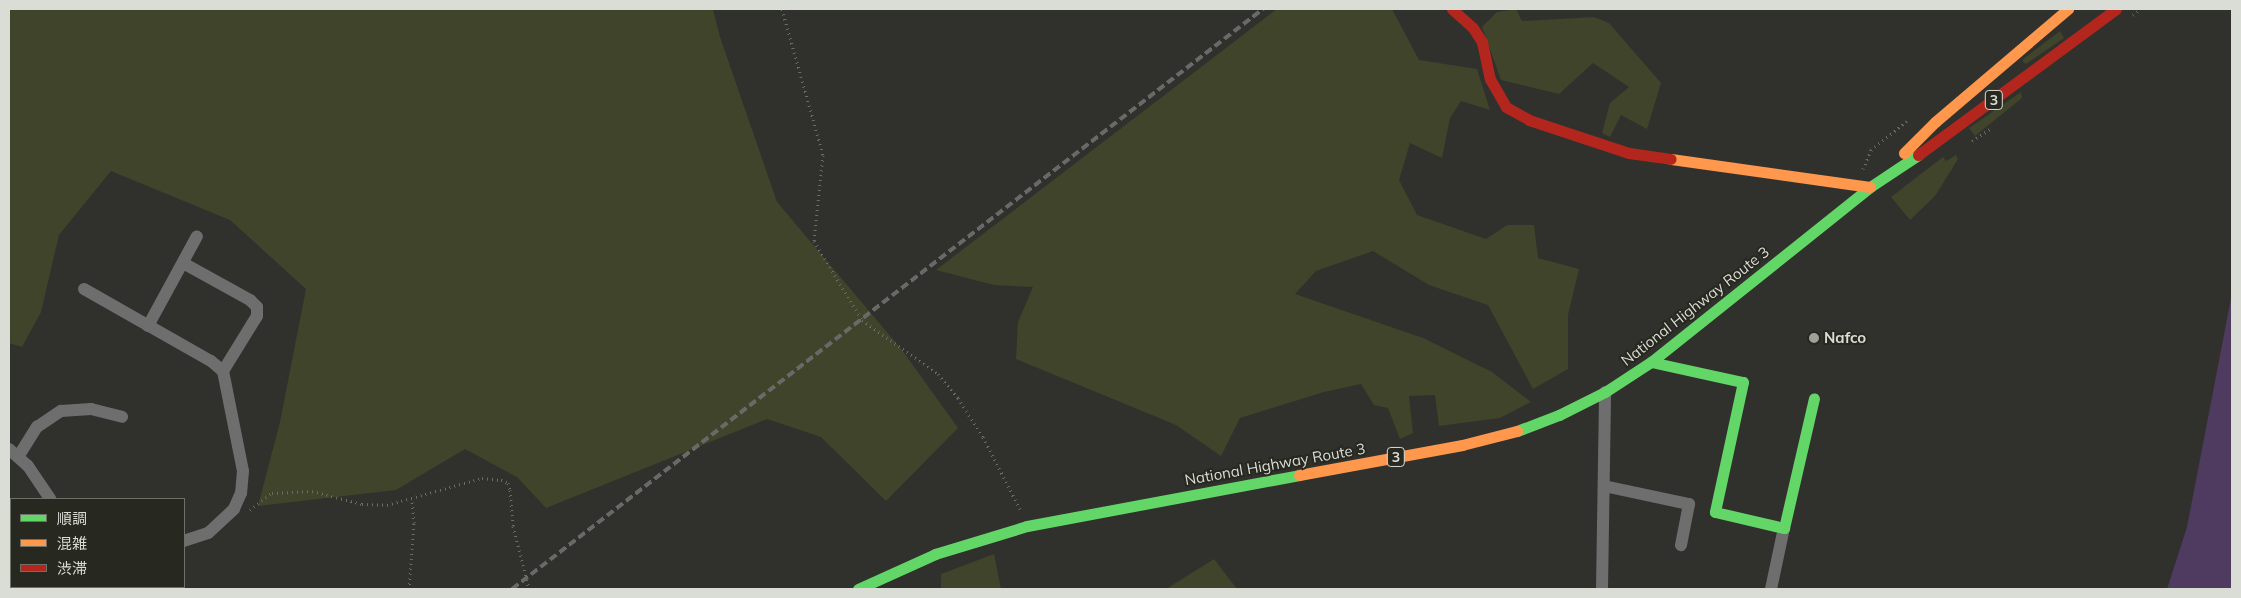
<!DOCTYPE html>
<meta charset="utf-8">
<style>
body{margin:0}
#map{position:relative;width:2241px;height:598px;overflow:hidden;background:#30312c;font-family:Mulish,"Noto Sans JP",sans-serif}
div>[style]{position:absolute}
.green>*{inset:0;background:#3f442b}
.water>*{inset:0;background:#4e3b5f}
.path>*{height:3px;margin-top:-1.5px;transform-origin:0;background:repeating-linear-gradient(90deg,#6c6b69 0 1px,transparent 0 5px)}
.street>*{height:12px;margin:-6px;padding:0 6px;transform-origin:6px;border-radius:6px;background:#6f6e6f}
.fast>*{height:11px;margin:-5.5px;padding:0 5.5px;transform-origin:5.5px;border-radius:5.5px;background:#63d668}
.slow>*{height:11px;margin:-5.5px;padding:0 5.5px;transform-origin:5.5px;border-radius:5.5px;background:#ff974d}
.jam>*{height:11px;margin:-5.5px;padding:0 5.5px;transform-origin:5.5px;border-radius:5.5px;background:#b3261e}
.rail>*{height:4px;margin-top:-2px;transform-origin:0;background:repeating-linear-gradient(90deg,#696968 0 8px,transparent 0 12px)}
.dots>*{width:14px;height:14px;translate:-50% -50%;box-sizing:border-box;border:2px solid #272920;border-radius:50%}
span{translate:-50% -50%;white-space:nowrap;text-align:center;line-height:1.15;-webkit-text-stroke:4px #272920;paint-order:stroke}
.shield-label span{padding:1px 4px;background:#272920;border:1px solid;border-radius:4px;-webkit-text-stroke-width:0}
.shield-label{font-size:14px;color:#dadcd6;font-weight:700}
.street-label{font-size:15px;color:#dadcd6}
.poi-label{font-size:15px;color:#dadcd6;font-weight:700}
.left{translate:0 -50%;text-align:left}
.frame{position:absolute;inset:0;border:10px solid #dadcd6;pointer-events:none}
.legend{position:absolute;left:10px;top:498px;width:175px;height:90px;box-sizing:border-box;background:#272920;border:1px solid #6f7169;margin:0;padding:6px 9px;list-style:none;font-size:15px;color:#dadcd6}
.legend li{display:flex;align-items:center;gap:10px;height:25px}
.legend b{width:25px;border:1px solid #6f7169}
</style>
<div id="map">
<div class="green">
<i style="clip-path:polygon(9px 9px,713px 9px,720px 37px,777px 202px,902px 350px,958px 428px,886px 501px,821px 437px,767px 419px,546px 508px,517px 477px,465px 449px,396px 490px,258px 506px,280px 422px,306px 289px,230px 220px,111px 171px,59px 235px,41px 312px,22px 347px,9px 343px)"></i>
<i style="clip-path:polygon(1277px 9px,1392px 9px,1419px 60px,1477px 69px,1490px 110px,1461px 101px,1450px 118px,1442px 158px,1410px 143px,1399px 180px,1417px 215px,1486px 239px,1507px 225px,1534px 225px,1538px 258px,1579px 269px,1568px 315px,1568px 369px,1533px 389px,1488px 305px,1429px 285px,1373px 251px,1316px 271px,1295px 294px,1423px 338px,1492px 372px,1531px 402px,1500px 418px,1439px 426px,1435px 395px,1409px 396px,1413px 433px,1400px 439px,1388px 408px,1374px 405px,1361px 384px,1324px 392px,1240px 418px,1221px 456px,1176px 425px,1016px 359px,1018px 322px,1033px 287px,994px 285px,936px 270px)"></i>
<i style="clip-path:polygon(1516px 9px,1522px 21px,1594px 17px,1609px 23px,1661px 83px,1647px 129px,1621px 115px,1610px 137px,1602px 133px,1610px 103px,1629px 87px,1593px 63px,1559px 94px,1501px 80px,1482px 27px,1497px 12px)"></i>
<i style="clip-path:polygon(2060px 31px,2064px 38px,2026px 64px,2023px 62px,2023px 59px)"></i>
<i style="clip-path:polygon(2021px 92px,2022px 98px,1975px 136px,1969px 128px)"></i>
<i style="clip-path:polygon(1956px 155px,1958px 159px,1935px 196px,1910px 220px,1891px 197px,1943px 157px,1946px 161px)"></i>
<i style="clip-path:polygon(994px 554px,1001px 589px,941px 589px,941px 574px)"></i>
<i style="clip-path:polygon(1214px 559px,1237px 589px,1166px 589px)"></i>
</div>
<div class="water">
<i style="clip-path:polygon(2232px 293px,2232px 589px,2167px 589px,2187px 527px)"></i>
</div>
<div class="path">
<i style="left:782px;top:9px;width:152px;rotate:74.3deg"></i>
<i style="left:823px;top:155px;width:86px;rotate:96deg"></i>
<i style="left:814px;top:241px;width:92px;rotate:58.7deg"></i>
<i style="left:862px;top:320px;width:93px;rotate:35.4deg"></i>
<i style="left:938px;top:374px;width:31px;rotate:50deg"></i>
<i style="left:958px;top:398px;width:46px;rotate:57.3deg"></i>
<i style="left:983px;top:437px;width:81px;rotate:62.8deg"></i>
<i style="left:2133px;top:15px;width:10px;rotate:-37deg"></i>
<i style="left:1972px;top:141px;width:22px;rotate:-34deg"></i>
<i style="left:1863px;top:169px;width:21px;rotate:-67deg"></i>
<i style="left:1871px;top:150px;width:46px;rotate:-38.9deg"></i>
<i style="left:250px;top:510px;width:28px;rotate:-38deg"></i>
<i style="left:272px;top:493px;width:40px;rotate:-2.9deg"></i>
<i style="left:312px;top:491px;width:52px;rotate:14.6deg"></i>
<i style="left:362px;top:504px;width:25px;rotate:2deg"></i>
<i style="left:387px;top:505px;width:99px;rotate:-15.9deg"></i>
<i style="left:482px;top:478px;width:19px;rotate:6deg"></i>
<i style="left:501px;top:480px;width:8px;rotate:23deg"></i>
<i style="left:508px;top:483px;width:7px;rotate:74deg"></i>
<i style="left:510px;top:490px;width:36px;rotate:85deg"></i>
<i style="left:513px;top:526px;width:65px;rotate:75.7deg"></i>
<i style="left:409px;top:589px;width:66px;rotate:-85.7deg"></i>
<i style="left:414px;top:523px;width:23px;rotate:-95deg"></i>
</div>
<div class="street">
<i style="left:183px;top:263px;width:77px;rotate:28.9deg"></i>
<i style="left:250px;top:300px;width:10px;rotate:45deg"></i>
<i style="left:257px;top:307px;width:9px;rotate:90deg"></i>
<i style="left:257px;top:316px;width:65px;rotate:121.7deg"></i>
<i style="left:84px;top:289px;width:146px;rotate:29.6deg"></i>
<i style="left:211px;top:361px;width:16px;rotate:40deg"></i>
<i style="left:223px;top:371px;width:102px;rotate:78.7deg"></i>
<i style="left:243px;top:471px;width:22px;rotate:95deg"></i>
<i style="left:241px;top:493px;width:17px;rotate:114deg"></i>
<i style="left:234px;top:509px;width:35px;rotate:137deg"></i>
<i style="left:208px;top:533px;width:25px;rotate:162deg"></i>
<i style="left:148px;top:326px;width:102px;rotate:-61.4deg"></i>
<i style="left:9px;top:449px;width:25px;rotate:42deg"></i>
<i style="left:28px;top:466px;width:40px;rotate:56deg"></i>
<i style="left:18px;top:457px;width:36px;rotate:-58deg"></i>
<i style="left:37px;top:427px;width:29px;rotate:-34deg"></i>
<i style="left:61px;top:411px;width:30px;rotate:-4deg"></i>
<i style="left:91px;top:409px;width:32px;rotate:14deg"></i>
<i style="left:1604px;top:486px;width:87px;rotate:12deg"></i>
<i style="left:1689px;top:504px;width:42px;rotate:101deg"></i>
<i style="left:90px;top:587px;width:2px;rotate:63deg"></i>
<i style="left:112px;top:589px;width:3px;rotate:-45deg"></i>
<i style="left:1602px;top:589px;width:197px;rotate:-89.1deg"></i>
<i style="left:1771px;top:589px;width:62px;rotate:-78deg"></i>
</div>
<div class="fast">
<i style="left:1651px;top:362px;width:94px;rotate:12.3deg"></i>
<i style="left:1743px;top:382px;width:133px;rotate:102.2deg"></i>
<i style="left:1715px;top:512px;width:71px;rotate:13.1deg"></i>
<i style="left:1784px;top:528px;width:133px;rotate:-77deg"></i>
<i style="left:1517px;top:431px;width:45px;rotate:-20.9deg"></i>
<i style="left:1559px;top:415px;width:51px;rotate:-26.6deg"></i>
<i style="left:1605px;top:392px;width:55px;rotate:-33.1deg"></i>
<i style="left:1651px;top:362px;width:280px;rotate:-38.6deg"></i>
<i style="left:1870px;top:187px;width:58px;rotate:-33.7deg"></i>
<i style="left:858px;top:589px;width:85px;rotate:-24.4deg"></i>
<i style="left:935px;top:554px;width:96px;rotate:-16.9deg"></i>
<i style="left:1027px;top:526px;width:277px;rotate:-10.6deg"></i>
</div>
<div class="slow">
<i style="left:1904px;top:153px;width:44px;rotate:-45deg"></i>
<i style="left:1935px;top:122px;width:175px;rotate:-40.4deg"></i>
<i style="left:1671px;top:159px;width:201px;rotate:8deg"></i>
<i style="left:1299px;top:475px;width:166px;rotate:-10.4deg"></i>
<i style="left:1462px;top:445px;width:57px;rotate:-14.3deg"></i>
</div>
<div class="jam">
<i style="left:1452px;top:9px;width:28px;rotate:42deg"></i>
<i style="left:1473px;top:28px;width:17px;rotate:57deg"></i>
<i style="left:1482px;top:42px;width:38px;rotate:78deg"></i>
<i style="left:1490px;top:79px;width:32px;rotate:60deg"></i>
<i style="left:1506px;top:107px;width:26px;rotate:29deg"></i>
<i style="left:1529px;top:120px;width:105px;rotate:18.3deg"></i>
<i style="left:1629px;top:153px;width:42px;rotate:8.1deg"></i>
<i style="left:1918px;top:155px;width:246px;rotate:-36.4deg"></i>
</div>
<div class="rail">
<i style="left:512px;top:589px;width:949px;rotate:-37.68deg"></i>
</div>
<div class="dots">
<i style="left:1814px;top:338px;background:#9ea09a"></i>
</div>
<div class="shield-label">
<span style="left:1994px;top:100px">3</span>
<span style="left:1396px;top:457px">3</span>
</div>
<div class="street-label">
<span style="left:1695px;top:306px;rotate:-38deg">National Highway Route 3</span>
<span style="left:1275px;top:464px;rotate:-10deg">National Highway Route 3</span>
</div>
<div class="poi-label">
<span class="left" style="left:1824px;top:338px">Nafco</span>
</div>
<div class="frame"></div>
<ul class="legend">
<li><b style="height:6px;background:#63d668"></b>順調</li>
<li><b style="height:6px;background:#ff974d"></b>混雑</li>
<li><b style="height:6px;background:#b3261e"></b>渋滞</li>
</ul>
</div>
